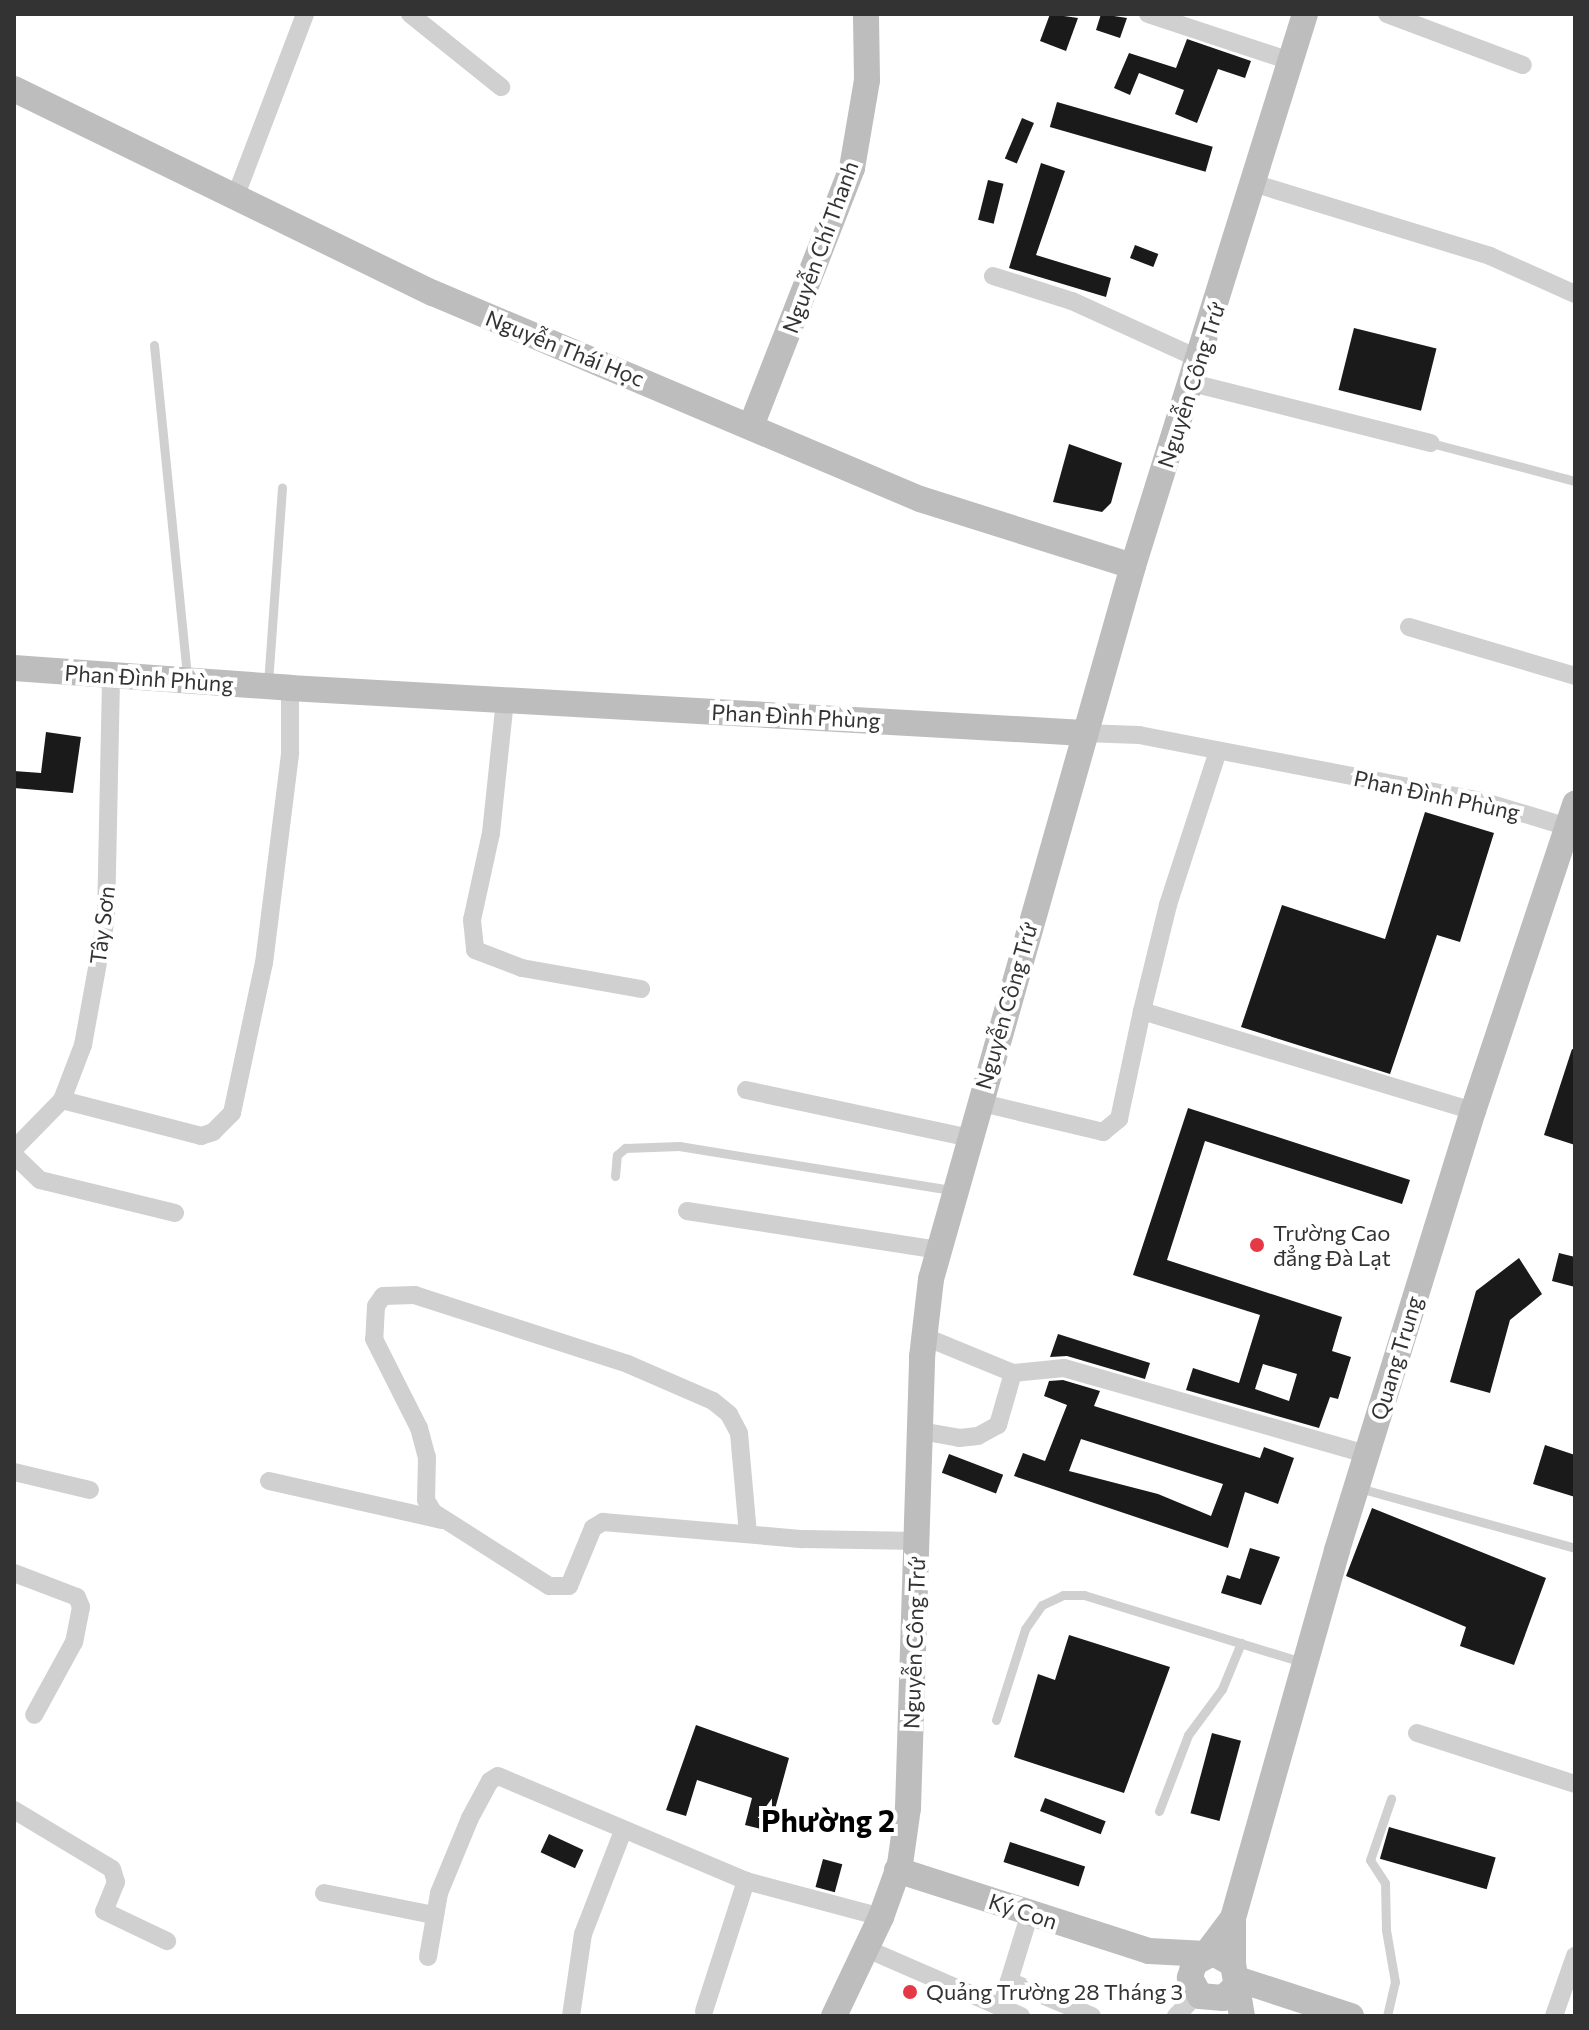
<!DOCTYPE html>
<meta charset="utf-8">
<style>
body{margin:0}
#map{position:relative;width:1589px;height:2030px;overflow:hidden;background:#fff;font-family:Commissioner,sans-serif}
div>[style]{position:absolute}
.building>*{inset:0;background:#1a1a1a;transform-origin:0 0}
.lane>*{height:9px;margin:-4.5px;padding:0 4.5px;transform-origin:4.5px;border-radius:4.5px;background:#d0d0d0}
.street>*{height:18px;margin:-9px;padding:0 9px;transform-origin:9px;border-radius:9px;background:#d0d0d0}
.secondary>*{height:26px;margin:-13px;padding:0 13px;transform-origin:13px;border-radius:13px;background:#bdbdbd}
.dots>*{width:22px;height:22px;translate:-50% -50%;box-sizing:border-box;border:4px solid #fff;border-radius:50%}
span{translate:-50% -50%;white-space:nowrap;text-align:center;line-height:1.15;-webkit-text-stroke:8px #fff;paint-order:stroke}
.street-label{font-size:22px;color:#333}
.poi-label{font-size:22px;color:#333}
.left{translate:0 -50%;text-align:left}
.district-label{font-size:30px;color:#000;font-weight:700}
.frame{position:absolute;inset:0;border:16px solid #333;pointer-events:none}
</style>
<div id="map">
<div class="building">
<i style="clip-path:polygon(1050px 14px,1078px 18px,1066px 51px,1040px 41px)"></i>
<i style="clip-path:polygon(1101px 14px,1127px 18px,1120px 38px,1096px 30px)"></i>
<i style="clip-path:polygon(1187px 39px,1251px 61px,1245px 78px,1218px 69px,1197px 123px,1175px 114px,1184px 90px,1139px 73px,1130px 95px,1114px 88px,1129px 53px,1176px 68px)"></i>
<i style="left:1057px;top:102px;width:162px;height:26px;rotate:16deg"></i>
<i style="left:1022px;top:118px;width:13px;height:44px;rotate:23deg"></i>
<i style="clip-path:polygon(1041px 163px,1065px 171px,1036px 255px,1111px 278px,1106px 297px,1009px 268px)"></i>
<i style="left:988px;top:180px;width:16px;height:41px;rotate:14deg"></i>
<i style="left:1135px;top:245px;width:25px;height:14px;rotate:21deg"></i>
<i style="left:1354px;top:328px;width:85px;height:64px;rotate:14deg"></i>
<i style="clip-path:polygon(1069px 444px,1122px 463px,1111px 503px,1102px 512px,1053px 502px)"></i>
<i style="clip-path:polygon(46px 732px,81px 737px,73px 793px,14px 788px,14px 771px,41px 773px)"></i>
<i style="clip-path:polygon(1425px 812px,1494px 833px,1460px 942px,1437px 935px,1390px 1074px,1241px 1027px,1282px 905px,1385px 939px)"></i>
<i style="clip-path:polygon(1572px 1049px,1575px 1050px,1575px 1145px,1544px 1135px)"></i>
<i style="clip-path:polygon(evenodd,1188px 1108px,1410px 1180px,1402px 1204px,1205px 1141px,1167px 1260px,1342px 1317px,1332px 1351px,1351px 1357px,1338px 1399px,1330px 1397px,1319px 1428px,1186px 1390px,1193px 1368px,1239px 1383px,1260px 1315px,1133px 1275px,1188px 1108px,1263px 1364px,1297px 1374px,1289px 1401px,1255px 1389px,1263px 1364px)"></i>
<i style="clip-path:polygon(1559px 1253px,1575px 1257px,1575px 1287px,1552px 1281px)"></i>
<i style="clip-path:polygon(1519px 1258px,1542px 1294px,1510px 1320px,1490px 1393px,1450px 1382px,1476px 1291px)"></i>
<i style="clip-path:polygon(1058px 1334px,1150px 1363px,1145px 1379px,1067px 1356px,1050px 1357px)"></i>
<i style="clip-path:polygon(evenodd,1063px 1380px,1100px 1391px,1094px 1406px,1260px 1458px,1264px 1447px,1294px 1458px,1278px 1504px,1245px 1492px,1228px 1548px,1014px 1476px,1023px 1453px,1045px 1461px,1067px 1405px,1044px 1396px,1049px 1381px,1063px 1380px,1081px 1439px,1223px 1484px,1211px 1516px,1158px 1494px,1069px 1471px,1081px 1439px)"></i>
<i style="clip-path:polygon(1545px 1445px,1575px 1455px,1575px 1497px,1533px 1484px)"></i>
<i style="left:949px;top:1454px;width:58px;height:20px;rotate:21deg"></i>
<i style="clip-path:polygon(1372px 1508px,1546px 1578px,1514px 1665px,1460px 1646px,1466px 1627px,1346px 1576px)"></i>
<i style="clip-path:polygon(1250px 1548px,1280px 1557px,1261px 1605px,1221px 1593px,1227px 1575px,1240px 1579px)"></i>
<i style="clip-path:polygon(1069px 1635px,1170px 1667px,1124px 1793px,1014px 1757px,1038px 1674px,1055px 1680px)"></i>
<i style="clip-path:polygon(696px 1725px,789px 1758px,769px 1831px,745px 1825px,752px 1798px,697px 1780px,686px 1816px,666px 1810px)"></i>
<i style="left:1212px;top:1733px;width:30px;height:83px;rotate:15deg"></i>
<i style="left:1045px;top:1798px;width:65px;height:14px;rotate:21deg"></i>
<i style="left:1389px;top:1827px;width:111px;height:33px;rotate:16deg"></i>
<i style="left:549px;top:1834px;width:38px;height:20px;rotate:25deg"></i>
<i style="left:1010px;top:1842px;width:79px;height:21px;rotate:18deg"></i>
<i style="left:823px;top:1859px;width:20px;height:29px;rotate:15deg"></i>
</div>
<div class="lane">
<i style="left:154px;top:345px;width:335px;rotate:84.3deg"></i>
<i style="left:1431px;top:443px;width:149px;rotate:14.8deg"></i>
<i style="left:268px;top:683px;width:196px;rotate:-85.9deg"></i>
<i style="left:615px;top:1176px;width:21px;rotate:-85deg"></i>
<i style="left:617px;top:1155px;width:11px;rotate:-41deg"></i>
<i style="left:625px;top:1148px;width:54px;rotate:-2.1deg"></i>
<i style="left:679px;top:1146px;width:277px;rotate:9.2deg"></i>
<i style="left:1359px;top:1488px;width:224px;rotate:15.5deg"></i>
<i style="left:996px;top:1720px;width:96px;rotate:-72.3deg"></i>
<i style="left:1025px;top:1629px;width:29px;rotate:-55deg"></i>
<i style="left:1042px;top:1605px;width:23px;rotate:-25deg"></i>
<i style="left:1063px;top:1595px;width:21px"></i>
<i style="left:1084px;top:1595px;width:228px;rotate:17.1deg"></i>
<i style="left:1159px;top:1811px;width:81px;rotate:-69.1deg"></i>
<i style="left:1188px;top:1735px;width:57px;rotate:-53.5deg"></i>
<i style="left:1222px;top:1689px;width:50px;rotate:-67.6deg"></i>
<i style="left:1387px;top:2016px;width:35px;rotate:-77deg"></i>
<i style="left:1395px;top:1982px;width:53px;rotate:-99.8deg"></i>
<i style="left:1386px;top:1930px;width:47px;rotate:-91.2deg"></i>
<i style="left:1385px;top:1883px;width:27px;rotate:-123deg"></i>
<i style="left:1370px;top:1860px;width:65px;rotate:-71deg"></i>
</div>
<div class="street">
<i style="left:410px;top:14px;width:117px;rotate:38.7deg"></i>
<i style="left:1148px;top:14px;width:150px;rotate:18.3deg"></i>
<i style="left:1387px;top:14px;width:145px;rotate:20.6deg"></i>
<i style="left:1253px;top:183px;width:248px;rotate:17.1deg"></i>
<i style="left:1490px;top:256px;width:93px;rotate:24.1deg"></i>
<i style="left:236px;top:195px;width:194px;rotate:-69.1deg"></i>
<i style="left:993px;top:276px;width:83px;rotate:17.6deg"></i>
<i style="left:1072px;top:301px;width:140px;rotate:24.5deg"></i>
<i style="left:1192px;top:383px;width:246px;rotate:14.1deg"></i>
<i style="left:1409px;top:627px;width:173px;rotate:16.4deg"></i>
<i style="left:505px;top:700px;width:134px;rotate:96deg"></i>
<i style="left:491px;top:833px;width:89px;rotate:102.3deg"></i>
<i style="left:472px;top:920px;width:30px;rotate:84deg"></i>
<i style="left:475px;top:950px;width:50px;rotate:21deg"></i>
<i style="left:522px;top:968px;width:121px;rotate:10deg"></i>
<i style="left:1084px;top:733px;width:55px;rotate:2.1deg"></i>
<i style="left:1139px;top:735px;width:349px;rotate:10.9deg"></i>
<i style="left:1482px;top:801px;width:90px;rotate:16.8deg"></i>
<i style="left:1218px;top:751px;width:162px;rotate:108deg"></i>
<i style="left:1168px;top:905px;width:109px;rotate:103.8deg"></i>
<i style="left:1142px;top:1011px;width:346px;rotate:16.8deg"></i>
<i style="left:746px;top:1090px;width:228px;rotate:12.1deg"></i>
<i style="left:62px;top:1100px;width:144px;rotate:14.5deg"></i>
<i style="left:201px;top:1136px;width:13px;rotate:-18deg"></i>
<i style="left:213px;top:1132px;width:27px;rotate:-45deg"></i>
<i style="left:232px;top:1113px;width:153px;rotate:-78deg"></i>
<i style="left:264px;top:963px;width:212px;rotate:-82.9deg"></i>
<i style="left:290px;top:753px;width:65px;rotate:-90deg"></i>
<i style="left:978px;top:1102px;width:129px;rotate:13.5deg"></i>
<i style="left:1103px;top:1132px;width:21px;rotate:-39deg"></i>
<i style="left:1119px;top:1119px;width:110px;rotate:-78deg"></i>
<i style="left:14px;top:1149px;width:69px;rotate:-45.6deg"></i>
<i style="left:62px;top:1100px;width:59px;rotate:-69.1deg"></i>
<i style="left:83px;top:1045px;width:128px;rotate:-79.7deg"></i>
<i style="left:106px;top:919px;width:243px;rotate:-88.8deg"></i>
<i style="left:14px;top:1155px;width:36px;rotate:44deg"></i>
<i style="left:40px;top:1180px;width:139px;rotate:13.7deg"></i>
<i style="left:687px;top:1211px;width:254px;rotate:8.8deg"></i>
<i style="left:1013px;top:1373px;width:51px;rotate:-5.6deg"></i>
<i style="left:1064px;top:1368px;width:314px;rotate:15.9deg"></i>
<i style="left:921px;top:1431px;width:39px;rotate:10deg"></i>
<i style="left:959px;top:1438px;width:19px;rotate:-6deg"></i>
<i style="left:978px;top:1436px;width:23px;rotate:-29deg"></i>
<i style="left:998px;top:1425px;width:54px;rotate:-73.9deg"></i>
<i style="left:1013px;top:1373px;width:97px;rotate:-157.7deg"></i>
<i style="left:14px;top:1472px;width:78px;rotate:13.3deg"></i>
<i style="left:269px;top:1481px;width:177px;rotate:12.7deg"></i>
<i style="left:748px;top:1534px;width:101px;rotate:-95.1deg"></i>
<i style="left:739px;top:1433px;width:21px;rotate:-118deg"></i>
<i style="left:729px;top:1414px;width:21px;rotate:-141deg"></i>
<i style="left:713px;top:1401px;width:93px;rotate:-156.5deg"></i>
<i style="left:628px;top:1364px;width:224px;rotate:-162.1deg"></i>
<i style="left:415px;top:1295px;width:32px;rotate:178deg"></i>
<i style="left:383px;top:1296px;width:12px;rotate:125deg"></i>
<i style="left:376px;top:1306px;width:33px;rotate:93deg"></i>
<i style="left:374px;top:1339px;width:100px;rotate:63.2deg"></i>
<i style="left:419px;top:1428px;width:30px;rotate:75deg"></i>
<i style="left:427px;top:1457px;width:43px;rotate:91.3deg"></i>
<i style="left:426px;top:1500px;width:14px;rotate:60deg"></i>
<i style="left:433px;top:1512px;width:138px;rotate:32.5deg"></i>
<i style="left:549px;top:1586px;width:20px"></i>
<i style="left:569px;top:1586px;width:63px;rotate:-67.5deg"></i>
<i style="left:593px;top:1528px;width:12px;rotate:-31deg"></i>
<i style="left:603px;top:1522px;width:201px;rotate:4.9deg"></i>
<i style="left:803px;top:1539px;width:115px;rotate:1deg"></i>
<i style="left:14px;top:1573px;width:67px;rotate:20.9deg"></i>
<i style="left:77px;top:1597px;width:11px;rotate:68deg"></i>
<i style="left:81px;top:1607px;width:36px;rotate:101deg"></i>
<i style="left:74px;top:1642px;width:83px;rotate:118.7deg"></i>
<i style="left:1417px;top:1733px;width:166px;rotate:17.9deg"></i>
<i style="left:14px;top:1810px;width:114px;rotate:31deg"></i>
<i style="left:112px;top:1869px;width:14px;rotate:73deg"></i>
<i style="left:116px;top:1882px;width:31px;rotate:112deg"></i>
<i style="left:104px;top:1911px;width:70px;rotate:25.5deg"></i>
<i style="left:324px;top:1893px;width:111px;rotate:11.4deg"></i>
<i style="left:867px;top:1949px;width:168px;rotate:23.5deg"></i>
<i style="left:428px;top:1957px;width:65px;rotate:-80.2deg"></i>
<i style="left:439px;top:1893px;width:81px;rotate:-67.5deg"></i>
<i style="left:470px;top:1818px;width:42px;rotate:-61.6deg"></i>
<i style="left:490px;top:1781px;width:9px;rotate:-32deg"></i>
<i style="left:498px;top:1776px;width:269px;rotate:22.9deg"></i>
<i style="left:746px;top:1881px;width:140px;rotate:14.9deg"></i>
<i style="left:1009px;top:1981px;width:90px;rotate:22.9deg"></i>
<i style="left:1001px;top:2007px;width:98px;rotate:-72.9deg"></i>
<i style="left:704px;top:2011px;width:137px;rotate:-72.1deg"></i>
<i style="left:571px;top:2016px;width:83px;rotate:-81.7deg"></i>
<i style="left:583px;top:1934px;width:110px;rotate:-68.8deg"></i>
<i style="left:1176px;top:2016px;width:30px;rotate:-46deg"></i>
<i style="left:1554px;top:2016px;width:64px;rotate:-70.7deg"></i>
</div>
<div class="secondary">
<i style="left:14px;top:89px;width:466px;rotate:26deg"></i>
<i style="left:433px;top:293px;width:529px;rotate:22.93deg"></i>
<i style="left:920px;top:499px;width:223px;rotate:17.5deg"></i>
<i style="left:751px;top:426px;width:277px;rotate:-68.6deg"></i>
<i style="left:852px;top:168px;width:89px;rotate:-80.3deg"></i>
<i style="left:867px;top:80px;width:66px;rotate:-90.9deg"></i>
<i style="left:14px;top:668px;width:277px;rotate:4.1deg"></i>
<i style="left:290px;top:688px;width:795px;rotate:3.24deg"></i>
<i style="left:897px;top:1870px;width:265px;rotate:17.8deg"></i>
<i style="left:1149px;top:1951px;width:57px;rotate:3deg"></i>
<i style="left:1206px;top:1954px;width:45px;rotate:-53.1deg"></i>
<i style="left:1233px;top:1964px;width:46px;rotate:-90deg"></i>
<i style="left:1233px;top:1918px;width:382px;rotate:-74.2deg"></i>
<i style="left:1337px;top:1550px;width:460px;rotate:-72.8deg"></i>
<i style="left:1473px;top:1111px;width:324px;rotate:-71.6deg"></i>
<i style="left:1237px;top:1979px;width:120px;rotate:18deg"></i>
<i style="left:1235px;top:1987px;width:16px;rotate:137deg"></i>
<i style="left:1223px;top:1998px;width:23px;rotate:-175deg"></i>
<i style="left:1200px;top:1996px;width:21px;rotate:-119deg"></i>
<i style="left:1190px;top:1978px;width:16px;rotate:-75deg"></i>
<i style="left:1194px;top:1963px;width:21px;rotate:-28deg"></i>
<i style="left:1213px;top:1953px;width:23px;rotate:29deg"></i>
<i style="left:1233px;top:1964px;width:53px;rotate:80.2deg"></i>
<i style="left:834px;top:2016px;width:110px;rotate:-64.6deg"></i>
<i style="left:881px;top:1917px;width:56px;rotate:-70.3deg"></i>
<i style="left:900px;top:1864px;width:57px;rotate:-81.9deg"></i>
<i style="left:908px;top:1808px;width:451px;rotate:-88.2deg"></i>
<i style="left:922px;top:1357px;width:79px;rotate:-83.4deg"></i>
<i style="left:931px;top:1279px;width:741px;rotate:-74.18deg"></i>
<i style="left:1133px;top:566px;width:578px;rotate:-72.69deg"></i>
</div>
<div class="dots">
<i style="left:1257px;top:1245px;background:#e63946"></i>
<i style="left:910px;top:1992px;background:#e63946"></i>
</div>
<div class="street-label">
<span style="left:820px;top:247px;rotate:-70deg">Nguyễn Chí Thanh</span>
<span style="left:565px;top:348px;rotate:22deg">Nguyễn Thái Học</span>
<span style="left:1191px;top:385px;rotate:-72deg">Nguyễn Công Trứ</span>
<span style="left:149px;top:678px;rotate:4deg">Phan Đình Phùng</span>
<span style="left:796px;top:716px;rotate:3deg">Phan Đình Phùng</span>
<span style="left:1437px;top:795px;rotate:12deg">Phan Đình Phùng</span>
<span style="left:102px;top:925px;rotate:-83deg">Tây Sơn</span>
<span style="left:1006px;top:1006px;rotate:-74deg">Nguyễn Công Trứ</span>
<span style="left:1396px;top:1358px;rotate:-73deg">Quang Trung</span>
<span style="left:914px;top:1643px;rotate:-88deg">Nguyễn Công Trứ</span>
<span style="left:1023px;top:1911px;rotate:18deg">Ký Con</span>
</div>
<div class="poi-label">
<span class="left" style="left:1273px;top:1245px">Trường Cao<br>đẳng Đà Lạt</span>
<span class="left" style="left:926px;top:1992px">Quảng Trường 28 Tháng 3</span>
</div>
<div class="district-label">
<span style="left:828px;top:1820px">Phường 2</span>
</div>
<div class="frame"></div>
</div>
